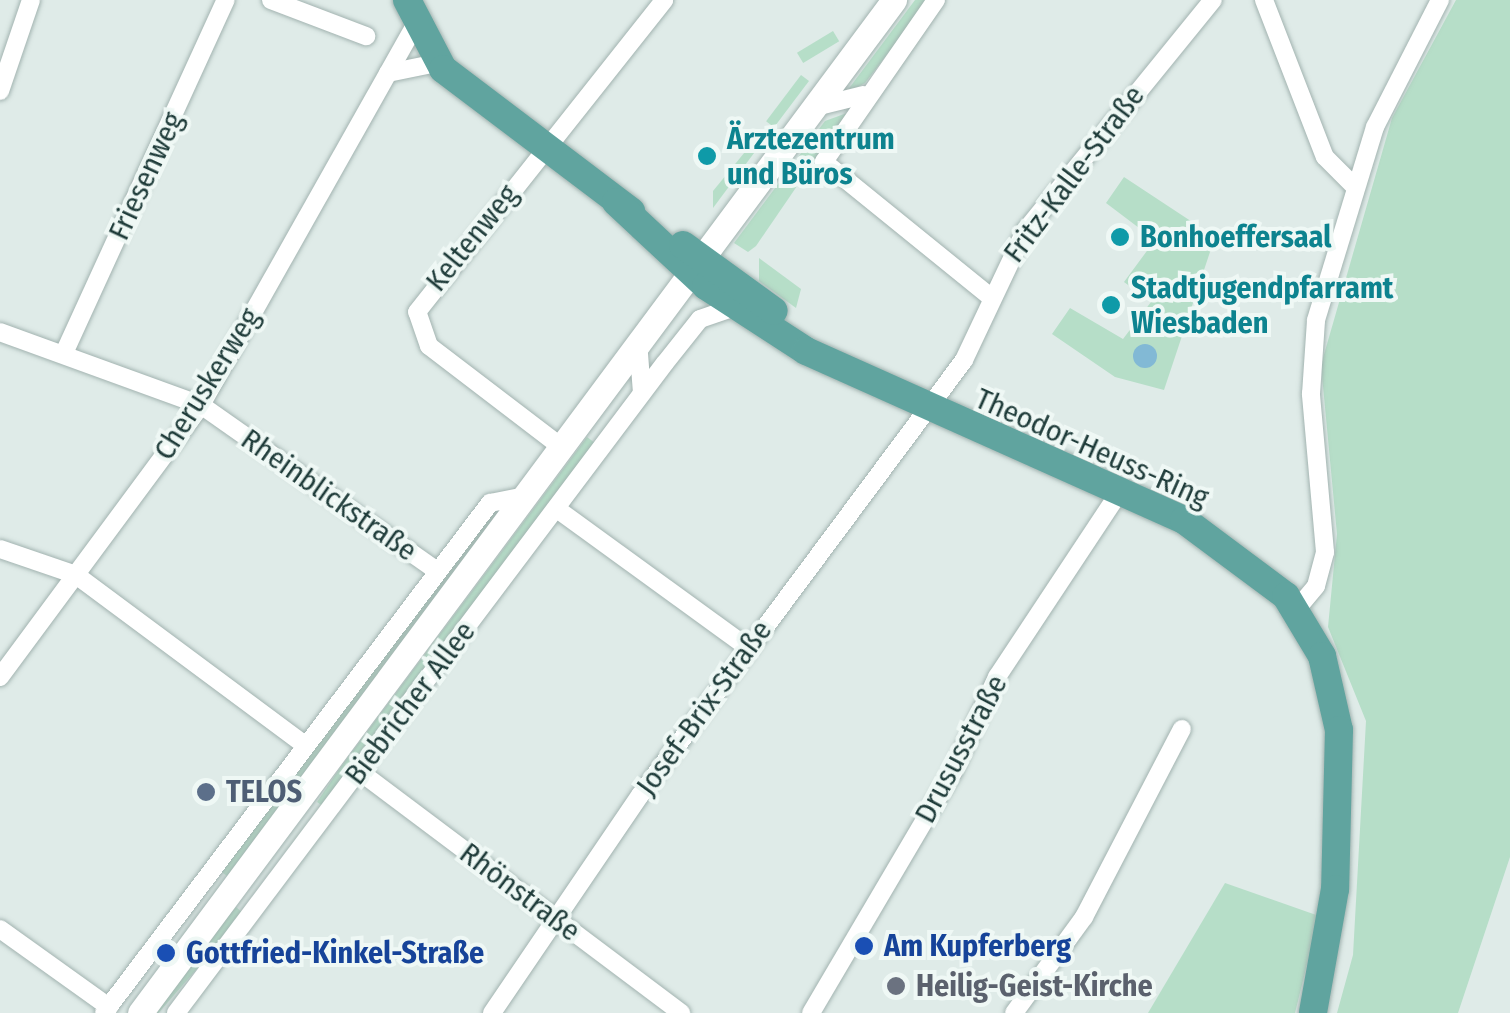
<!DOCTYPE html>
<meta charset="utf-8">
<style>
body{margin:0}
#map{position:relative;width:1510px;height:1013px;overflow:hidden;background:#dfebe8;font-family:"Fira Sans Condensed",sans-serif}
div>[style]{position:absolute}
.green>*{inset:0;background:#b6dec8;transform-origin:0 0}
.water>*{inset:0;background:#82b9d5}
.round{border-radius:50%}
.roads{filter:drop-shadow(0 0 2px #a2b3b0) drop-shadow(0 0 2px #a2b3b0)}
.minor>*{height:18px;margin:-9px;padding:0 9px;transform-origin:9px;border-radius:9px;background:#fff}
.secondary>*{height:25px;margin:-12.5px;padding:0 12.5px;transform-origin:12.5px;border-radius:12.5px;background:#fff}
.primary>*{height:28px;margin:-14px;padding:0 14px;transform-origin:14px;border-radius:14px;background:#60a49f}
.dots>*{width:28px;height:28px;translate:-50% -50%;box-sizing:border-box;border:5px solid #eff8f5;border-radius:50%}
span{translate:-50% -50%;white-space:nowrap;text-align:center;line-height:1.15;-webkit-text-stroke:8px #eff8f5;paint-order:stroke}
.culture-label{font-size:30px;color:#0d838f;font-weight:700}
.left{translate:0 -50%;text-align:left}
.street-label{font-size:30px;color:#1f3c3a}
.service-label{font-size:30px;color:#4e5e75;font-weight:700}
.transit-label{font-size:30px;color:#164399;font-weight:700}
.worship-label{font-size:30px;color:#5b616d;font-weight:700}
</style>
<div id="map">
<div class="green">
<i style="clip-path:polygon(915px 0,929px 0,865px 83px,844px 95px)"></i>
<i style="clip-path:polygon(1456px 0,1510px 0,1510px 857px,1458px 1013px,1337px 1013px,1353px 955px,1366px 721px,1328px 627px,1337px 534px,1321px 365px,1392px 118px)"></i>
<i style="left:833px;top:31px;width:12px;height:42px;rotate:59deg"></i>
<i style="left:801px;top:75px;width:10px;height:58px;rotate:37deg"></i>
<i style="clip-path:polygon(847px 113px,756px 246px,748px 252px,734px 243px,825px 121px)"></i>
<i style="clip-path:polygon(758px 136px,763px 141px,713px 208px,713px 191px)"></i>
<i style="clip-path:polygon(1124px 177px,1215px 237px,1164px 390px,1115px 377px,1052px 334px,1070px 308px,1123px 339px,1151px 302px,1124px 282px,1155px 240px,1106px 203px)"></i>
<i style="clip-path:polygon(759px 258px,801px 289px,796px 308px,759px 281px)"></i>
<i style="clip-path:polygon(587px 437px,595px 443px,324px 807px,317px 802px,340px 768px)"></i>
<i style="clip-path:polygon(504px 504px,227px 876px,219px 870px,489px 513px)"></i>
<i style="clip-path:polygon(1225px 883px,1319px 916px,1295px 1013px,1148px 1013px)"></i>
<i style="left:236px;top:907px;width:11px;height:132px;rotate:41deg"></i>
</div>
<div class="water">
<i class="round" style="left:1133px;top:344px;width:24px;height:24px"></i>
</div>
<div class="roads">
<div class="minor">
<i style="left:271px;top:0;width:102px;rotate:20.8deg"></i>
<i style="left:936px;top:0;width:197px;rotate:124.7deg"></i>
<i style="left:824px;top:162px;width:216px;rotate:39deg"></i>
<i style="left:1264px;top:0;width:168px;rotate:68.8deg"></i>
<i style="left:1325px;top:157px;width:41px;rotate:45deg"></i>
<i style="left:388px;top:73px;width:50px;rotate:-11.5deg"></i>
<i style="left:0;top:91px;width:96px;rotate:-71.2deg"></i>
<i style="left:815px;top:107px;width:49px;rotate:-14deg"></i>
<i style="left:0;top:332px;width:214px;rotate:20deg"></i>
<i style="left:201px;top:405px;width:289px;rotate:35.1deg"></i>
<i style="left:638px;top:341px;width:52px;rotate:85.6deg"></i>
<i style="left:65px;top:351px;width:386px;rotate:-65.4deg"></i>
<i style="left:560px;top:446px;width:165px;rotate:-142.6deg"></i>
<i style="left:429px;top:346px;width:36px;rotate:-109deg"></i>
<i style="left:417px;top:312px;width:398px;rotate:-51.6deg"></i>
<i style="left:557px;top:509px;width:236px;rotate:36deg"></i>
<i style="left:0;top:549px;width:80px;rotate:18.9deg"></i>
<i style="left:76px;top:575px;width:285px;rotate:36.6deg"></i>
<i style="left:1296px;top:610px;width:31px;rotate:-50deg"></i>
<i style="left:1316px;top:586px;width:35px;rotate:-75deg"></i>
<i style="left:1325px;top:552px;width:159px;rotate:-95.1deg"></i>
<i style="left:1311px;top:394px;width:74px;rotate:-86.1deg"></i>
<i style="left:1316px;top:320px;width:202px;rotate:-73deg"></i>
<i style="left:1375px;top:127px;width:143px;rotate:-62.9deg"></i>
<i style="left:0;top:677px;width:338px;rotate:-53.5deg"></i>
<i style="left:201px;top:405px;width:436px;rotate:-60.6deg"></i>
<i style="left:359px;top:771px;width:403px;rotate:36.9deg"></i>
<i style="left:0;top:929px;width:134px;rotate:35.6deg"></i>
<i style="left:104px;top:1013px;width:640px;rotate:-52.88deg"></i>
<i style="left:490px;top:503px;width:37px;rotate:-11deg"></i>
<i style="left:176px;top:1013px;width:813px;rotate:-53.05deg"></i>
<i style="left:665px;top:363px;width:56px;rotate:-51.5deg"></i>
<i style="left:700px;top:319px;width:37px;rotate:-19deg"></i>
<i style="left:492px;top:1013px;width:265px;rotate:-55.8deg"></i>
<i style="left:641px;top:794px;width:541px;rotate:-53.34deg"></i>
<i style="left:964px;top:360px;width:143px;rotate:-64.7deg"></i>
<i style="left:1025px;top:231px;width:298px;rotate:-50.9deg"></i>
<i style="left:811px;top:1013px;width:280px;rotate:-59.5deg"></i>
<i style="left:953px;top:772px;width:105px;rotate:-65.1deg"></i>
<i style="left:997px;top:677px;width:224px;rotate:-56.5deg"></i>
<i style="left:1014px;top:1013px;width:119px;rotate:-53.9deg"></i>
<i style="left:1084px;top:917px;width:212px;rotate:-62.5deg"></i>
</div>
<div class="secondary">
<i style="left:140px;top:1013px;width:1263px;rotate:-53.34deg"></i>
</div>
<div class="primary">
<i style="left:407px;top:0;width:78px;rotate:62.4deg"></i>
<i style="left:443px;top:69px;width:236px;rotate:37.1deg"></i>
<i style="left:616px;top:202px;width:123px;rotate:43deg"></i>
<i style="left:706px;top:286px;width:119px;rotate:33deg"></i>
<i style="left:806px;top:351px;width:414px;rotate:24.1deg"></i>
<i style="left:1184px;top:520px;width:127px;rotate:36.7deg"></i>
<i style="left:1286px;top:596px;width:70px;rotate:59deg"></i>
<i style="left:1322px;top:656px;width:76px;rotate:77.1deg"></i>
<i style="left:1339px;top:730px;width:159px;rotate:91.4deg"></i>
<i style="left:1335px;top:889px;width:126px;rotate:100.1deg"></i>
<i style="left:683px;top:245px;width:112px;rotate:36deg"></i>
</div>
</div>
<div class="dots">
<i style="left:707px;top:156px;background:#0f9aa8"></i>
<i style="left:1120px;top:237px;background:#0f9aa8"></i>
<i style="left:1111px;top:305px;background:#0f9aa8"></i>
<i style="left:206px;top:792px;background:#5c6f8a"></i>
<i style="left:864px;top:946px;background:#1a4fb4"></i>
<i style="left:166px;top:953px;background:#1a4fb4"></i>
<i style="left:896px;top:986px;background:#6b7280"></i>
</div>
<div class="culture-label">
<span class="left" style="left:727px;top:156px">Ärztezentrum<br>und Büros</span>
<span class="left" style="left:1140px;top:237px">Bonhoeffersaal</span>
<span class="left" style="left:1131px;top:305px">Stadtjugendpfarramt<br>Wiesbaden</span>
</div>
<div class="street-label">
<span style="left:1074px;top:174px;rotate:-53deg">Fritz-Kalle-Straße</span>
<span style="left:146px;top:176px;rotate:-65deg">Friesenweg</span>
<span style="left:472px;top:238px;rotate:-51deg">Keltenweg</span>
<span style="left:207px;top:384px;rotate:-58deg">Cheruskerweg</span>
<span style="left:1092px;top:448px;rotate:24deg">Theodor-Heuss-Ring</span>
<span style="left:329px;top:495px;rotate:35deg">Rheinblickstraße</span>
<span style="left:410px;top:703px;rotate:-53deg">Biebricher Allee</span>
<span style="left:704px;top:708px;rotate:-54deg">Josef-Brix-Straße</span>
<span style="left:961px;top:749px;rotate:-62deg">Drususstraße</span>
<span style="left:520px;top:892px;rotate:37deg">Rhönstraße</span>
</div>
<div class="service-label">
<span class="left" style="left:226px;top:792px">TELOS</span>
</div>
<div class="transit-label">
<span class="left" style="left:884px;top:946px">Am Kupferberg</span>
<span class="left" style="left:186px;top:953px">Gottfried-Kinkel-Straße</span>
</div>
<div class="worship-label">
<span class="left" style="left:916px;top:986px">Heilig-Geist-Kirche</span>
</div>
</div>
